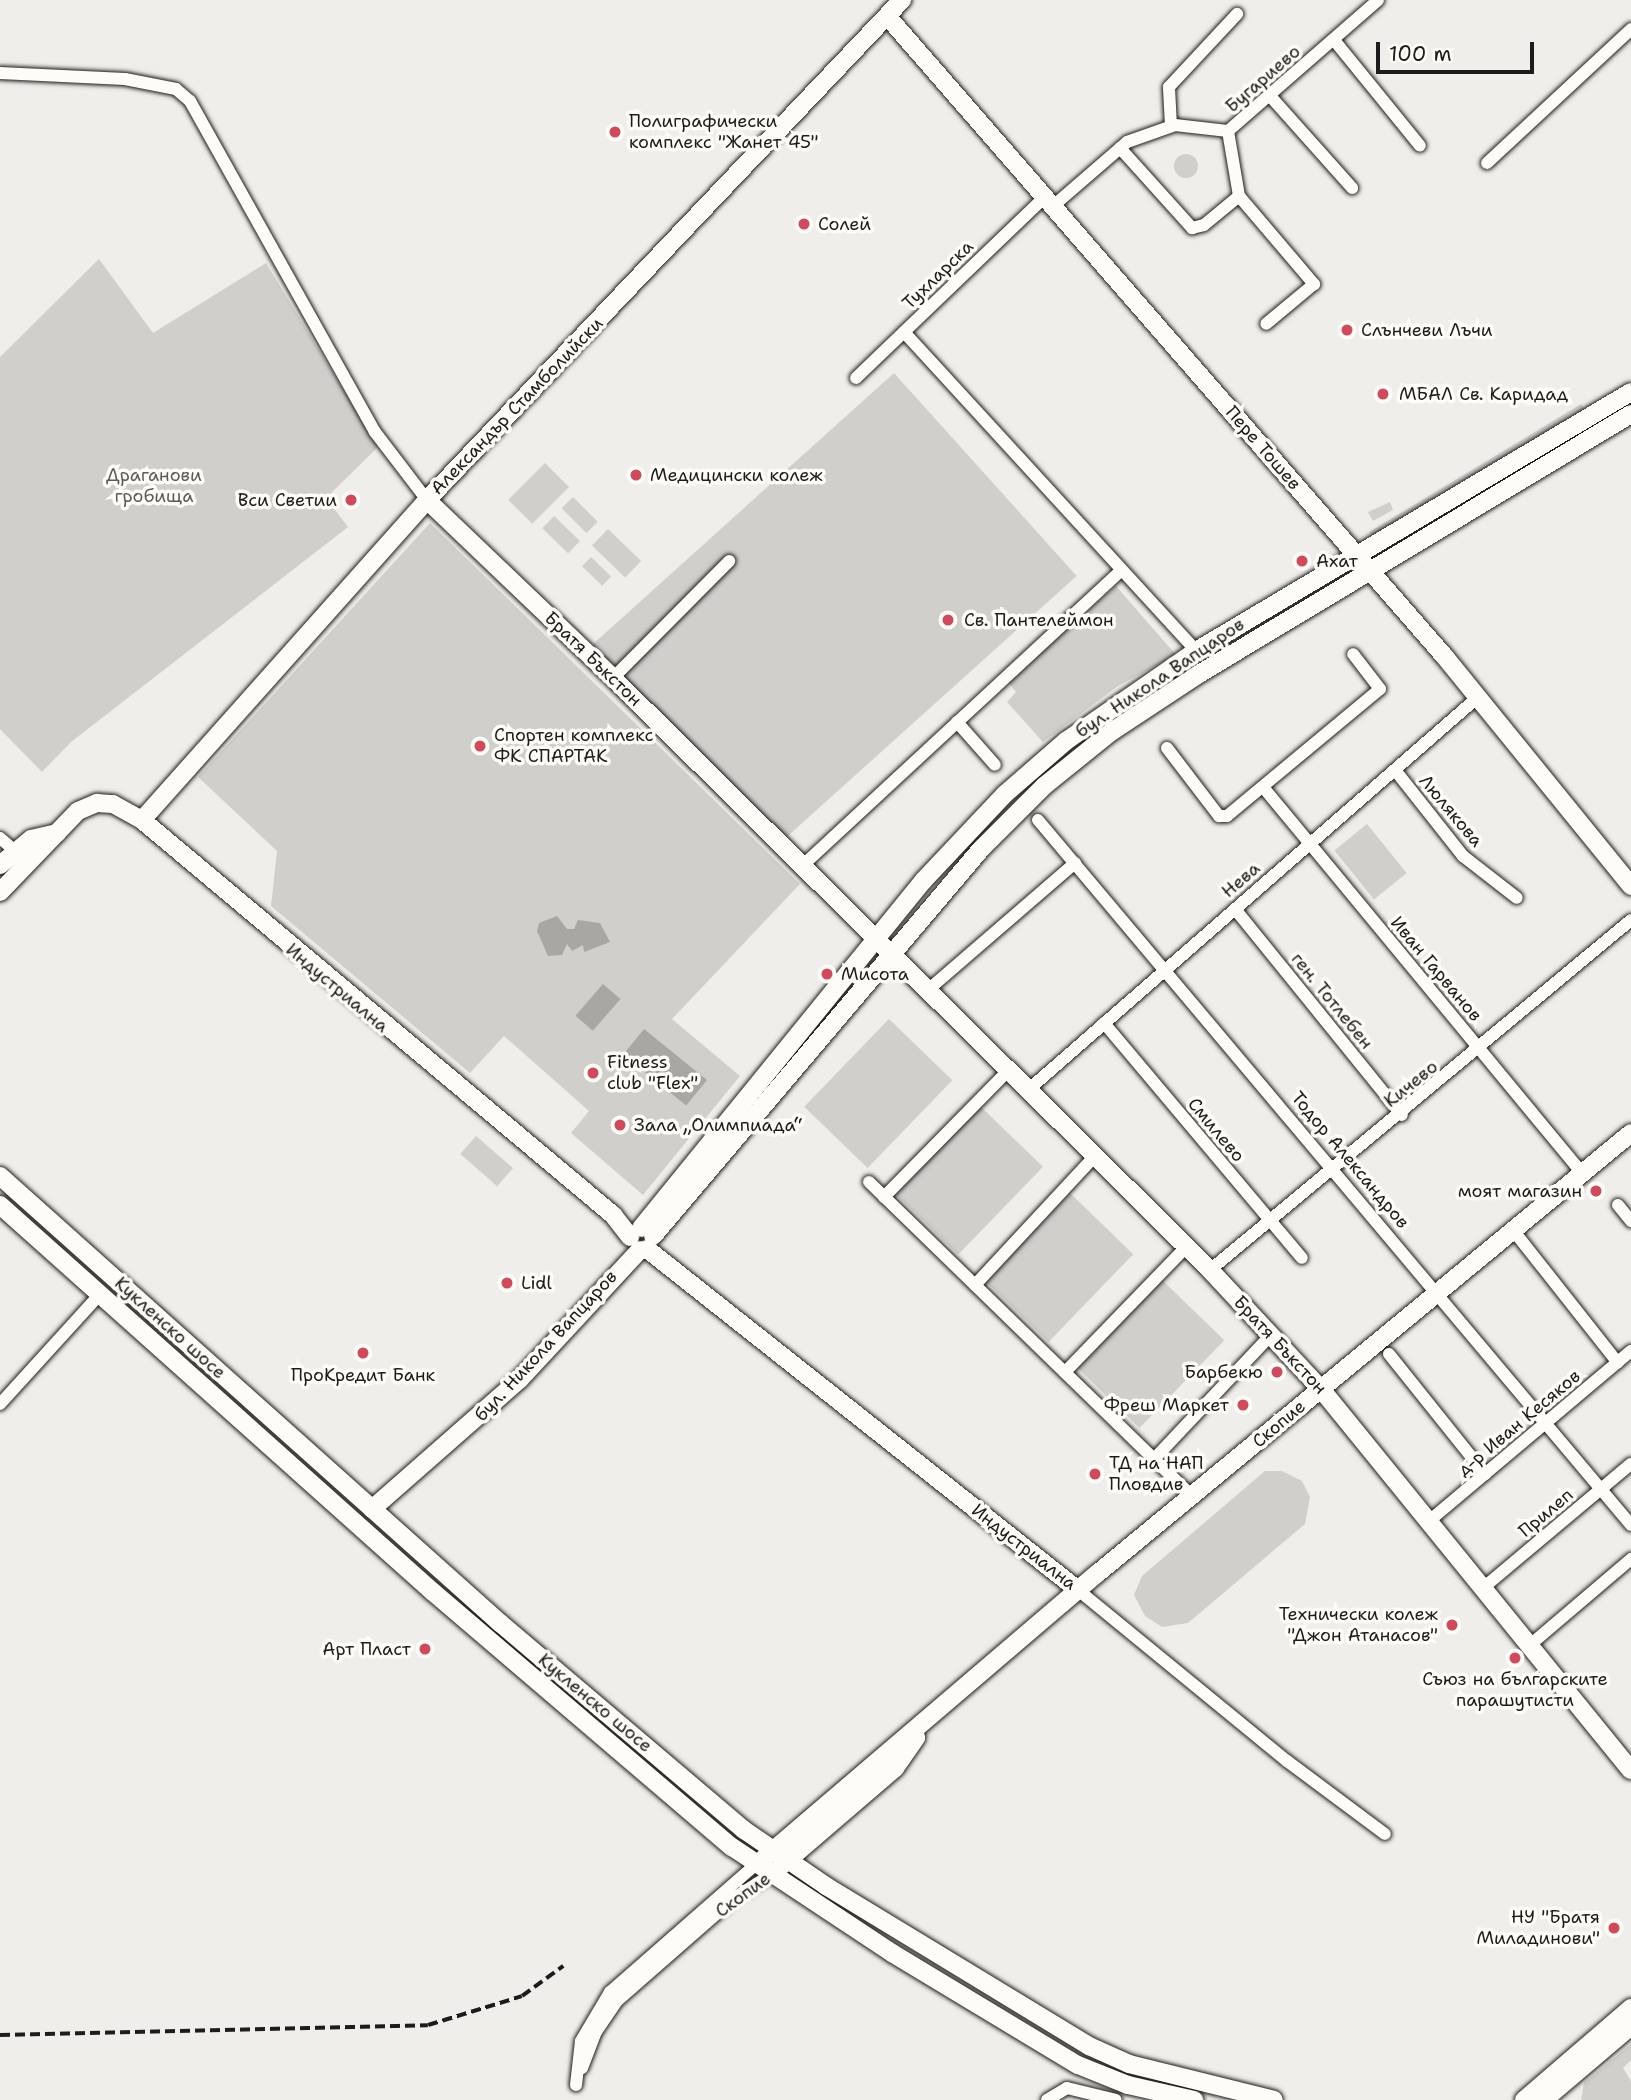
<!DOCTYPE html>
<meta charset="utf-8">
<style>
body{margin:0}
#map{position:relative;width:1631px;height:2100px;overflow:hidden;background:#f0eeea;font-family:"Shantell Sans",sans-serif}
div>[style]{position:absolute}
.green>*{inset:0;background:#d0cfcc;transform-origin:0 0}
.round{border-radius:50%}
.water>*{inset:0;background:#a8a7a3;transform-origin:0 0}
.roads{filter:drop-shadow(0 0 2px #1c1c1c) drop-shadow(0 0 2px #1c1c1c)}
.street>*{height:12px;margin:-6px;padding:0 6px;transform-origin:6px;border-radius:6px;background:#fdfcf7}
.secondary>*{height:18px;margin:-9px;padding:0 9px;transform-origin:9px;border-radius:9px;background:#fdfcf7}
.rail>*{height:3.5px;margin-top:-1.75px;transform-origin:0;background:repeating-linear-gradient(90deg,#1c1c1c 0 10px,transparent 0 15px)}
.dots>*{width:19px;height:19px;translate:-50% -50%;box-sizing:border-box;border:4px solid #fdfcf7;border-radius:50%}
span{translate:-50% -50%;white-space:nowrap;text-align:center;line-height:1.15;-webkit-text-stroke:7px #fdfcf7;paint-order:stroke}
.street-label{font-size:18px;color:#1c1c1c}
.poi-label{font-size:18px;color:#1c1c1c}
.left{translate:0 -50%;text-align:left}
.right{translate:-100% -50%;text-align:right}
.park-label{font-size:18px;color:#5b5b5a}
.scale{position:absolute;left:1376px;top:42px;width:158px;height:32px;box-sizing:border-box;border:4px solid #1c1c1c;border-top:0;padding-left:9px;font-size:21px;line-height:24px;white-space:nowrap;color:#1c1c1c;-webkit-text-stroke:5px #fdfcf7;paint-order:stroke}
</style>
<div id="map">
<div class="green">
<i class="round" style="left:1174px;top:154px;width:24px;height:24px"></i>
<i style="clip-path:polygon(99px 259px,153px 333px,266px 263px,378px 447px,326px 498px,348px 527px,71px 742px,42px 772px,0 729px,0 357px)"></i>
<i style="left:894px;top:373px;width:273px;height:406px;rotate:48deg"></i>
<i style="clip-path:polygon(1581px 404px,1585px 409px,1375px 539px,1369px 532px)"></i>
<i style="clip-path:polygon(1591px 419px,1595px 425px,1386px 552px,1385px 550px)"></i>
<i style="left:545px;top:463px;width:34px;height:52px;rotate:45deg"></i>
<i style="left:573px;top:497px;width:35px;height:16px;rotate:45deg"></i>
<i style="clip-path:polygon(1390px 502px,1393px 510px,1373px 521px,1368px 512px)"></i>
<i style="left:554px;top:516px;width:36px;height:17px;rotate:44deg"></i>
<i style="clip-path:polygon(430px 523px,800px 884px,672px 1019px,740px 1076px,643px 1195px,571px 1133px,589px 1111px,504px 1036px,470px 1073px,271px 906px,277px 851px,198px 777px)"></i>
<i style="left:608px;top:529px;width:46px;height:23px;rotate:44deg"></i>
<i style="left:591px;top:557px;width:28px;height:13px;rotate:44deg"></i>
<i style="clip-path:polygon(1116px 586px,1176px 655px,1118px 686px,1043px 742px,1007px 702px,1016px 692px,1008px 682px)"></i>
<i style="left:1367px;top:824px;width:63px;height:42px;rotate:51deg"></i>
<i style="left:889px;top:1019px;width:88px;height:122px;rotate:44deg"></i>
<i style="left:979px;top:1105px;width:89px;height:122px;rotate:44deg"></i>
<i style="left:476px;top:1136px;width:49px;height:24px;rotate:41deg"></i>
<i style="left:1070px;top:1193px;width:88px;height:122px;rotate:44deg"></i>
<i style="left:1161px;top:1279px;width:88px;height:122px;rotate:44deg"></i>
<i style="clip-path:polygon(1265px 1471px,1282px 1471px,1302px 1481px,1310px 1497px,1305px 1524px,1188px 1623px,1162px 1627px,1145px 1616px,1134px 1595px,1142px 1576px)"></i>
<i style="clip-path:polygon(1631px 2044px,1631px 2060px,1623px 2068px,1631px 2081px,1631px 2100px,1581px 2100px,1584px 2083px)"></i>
</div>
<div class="water">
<i style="clip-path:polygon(557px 916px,567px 929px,574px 929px,578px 920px,600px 923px,610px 942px,584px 952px,583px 945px,572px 951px,567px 944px,562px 955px,548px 956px,537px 931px,539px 923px)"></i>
<i style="left:603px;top:984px;width:23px;height:42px;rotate:41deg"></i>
<i style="left:644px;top:1029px;width:81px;height:33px;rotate:39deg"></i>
</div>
<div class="roads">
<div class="street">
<i style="left:1334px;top:40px;width:136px;rotate:50.9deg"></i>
<i style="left:0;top:73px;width:125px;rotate:2.7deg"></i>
<i style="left:125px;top:79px;width:52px;rotate:11.1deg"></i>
<i style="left:176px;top:89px;width:18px;rotate:41deg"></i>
<i style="left:190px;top:101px;width:379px;rotate:60.8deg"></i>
<i style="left:375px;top:432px;width:86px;rotate:52.6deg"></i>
<i style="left:1271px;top:97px;width:122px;rotate:48.3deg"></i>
<i style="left:1171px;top:126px;width:39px;rotate:-93deg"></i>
<i style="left:1169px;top:87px;width:100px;rotate:-47deg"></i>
<i style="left:1228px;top:131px;width:66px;rotate:80.4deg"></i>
<i style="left:1239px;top:196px;width:116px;rotate:49.6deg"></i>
<i style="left:1314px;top:284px;width:62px;rotate:140.2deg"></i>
<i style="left:1120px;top:148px;width:108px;rotate:48deg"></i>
<i style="left:1192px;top:228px;width:12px;rotate:-14deg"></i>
<i style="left:1204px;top:225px;width:45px;rotate:-39.6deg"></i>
<i style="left:1487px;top:163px;width:197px;rotate:-42.9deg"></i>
<i style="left:1052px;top:207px;width:99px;rotate:-40.9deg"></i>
<i style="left:1127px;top:142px;width:51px;rotate:-19.5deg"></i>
<i style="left:1175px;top:125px;width:53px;rotate:6.5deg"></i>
<i style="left:1228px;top:131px;width:199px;rotate:-41.1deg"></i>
<i style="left:904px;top:332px;width:432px;rotate:47.5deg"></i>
<i style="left:856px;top:378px;width:260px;rotate:-43.8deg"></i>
<i style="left:613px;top:678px;width:165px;rotate:-45.2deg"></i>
<i style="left:957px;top:722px;width:57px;rotate:48.5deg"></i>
<i style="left:1167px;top:748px;width:86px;rotate:52.6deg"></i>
<i style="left:1219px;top:816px;width:8px"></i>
<i style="left:1227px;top:816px;width:199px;rotate:-39.7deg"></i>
<i style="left:1380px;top:689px;width:44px;rotate:-127.6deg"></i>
<i style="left:1395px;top:770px;width:110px;rotate:51.7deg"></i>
<i style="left:1463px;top:856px;width:68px;rotate:37.9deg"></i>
<i style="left:1263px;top:787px;width:501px;rotate:50.43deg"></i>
<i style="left:1038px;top:820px;width:921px;rotate:49.93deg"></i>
<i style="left:0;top:838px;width:18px;rotate:41deg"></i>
<i style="left:802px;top:866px;width:432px;rotate:-42.8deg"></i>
<i style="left:1235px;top:909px;width:265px;rotate:51deg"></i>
<i style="left:929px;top:989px;width:193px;rotate:-40.8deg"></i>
<i style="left:1104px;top:1023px;width:307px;rotate:49.9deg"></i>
<i style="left:1028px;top:1090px;width:597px;rotate:-41.13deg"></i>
<i style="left:869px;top:1182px;width:450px;rotate:44.2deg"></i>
<i style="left:884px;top:1197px;width:178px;rotate:-45.5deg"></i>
<i style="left:1618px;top:1205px;width:21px;rotate:51deg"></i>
<i style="left:1513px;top:1230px;width:169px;rotate:51.7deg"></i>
<i style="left:1210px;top:1270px;width:547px;rotate:-39.74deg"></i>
<i style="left:975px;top:1285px;width:173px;rotate:-47.1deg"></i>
<i style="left:1389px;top:1354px;width:154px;rotate:51.3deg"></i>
<i style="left:1065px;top:1372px;width:175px;rotate:-45.9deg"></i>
<i style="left:0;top:1404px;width:149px;rotate:-47.7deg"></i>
<i style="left:1155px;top:1458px;width:169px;rotate:-46.7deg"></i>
<i style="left:1429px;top:1521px;width:264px;rotate:-40.1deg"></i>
<i style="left:1483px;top:1588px;width:193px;rotate:-40deg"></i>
<i style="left:1078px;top:1590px;width:270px;rotate:39.3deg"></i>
<i style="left:1287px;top:1761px;width:122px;rotate:36.7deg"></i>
<i style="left:1530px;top:1645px;width:133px;rotate:-40.4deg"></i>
<i style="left:582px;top:2068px;width:39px;rotate:-69deg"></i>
<i style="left:596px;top:2032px;width:37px;rotate:-56deg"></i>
<i style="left:617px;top:2001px;width:159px;rotate:-41.2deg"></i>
<i style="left:737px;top:1896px;width:40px;rotate:-32deg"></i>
<i style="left:576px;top:2085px;width:44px;rotate:-83.5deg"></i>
<i style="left:581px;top:2041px;width:57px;rotate:-59.4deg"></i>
<i style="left:610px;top:1992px;width:194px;rotate:-41.2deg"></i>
<i style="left:1047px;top:2100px;width:23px;rotate:-31deg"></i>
<i style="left:1067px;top:2088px;width:50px;rotate:13.8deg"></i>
</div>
<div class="secondary">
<i style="left:887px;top:16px;width:850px;rotate:48.96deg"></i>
<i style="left:1445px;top:657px;width:295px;rotate:50.9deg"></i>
<i style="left:427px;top:500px;width:257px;rotate:43.7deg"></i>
<i style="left:613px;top:678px;width:841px;rotate:44.76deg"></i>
<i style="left:1210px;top:1270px;width:163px;rotate:47deg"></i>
<i style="left:1321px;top:1389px;width:491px;rotate:50.9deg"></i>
<i style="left:142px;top:820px;width:429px;rotate:-48.3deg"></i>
<i style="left:427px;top:500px;width:690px;rotate:-46.47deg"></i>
<i style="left:0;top:865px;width:40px;rotate:-40deg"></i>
<i style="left:31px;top:839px;width:27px;rotate:-13deg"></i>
<i style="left:0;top:892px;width:112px;rotate:-46.1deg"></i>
<i style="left:78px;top:811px;width:21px;rotate:-23deg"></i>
<i style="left:97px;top:803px;width:16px;rotate:4deg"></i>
<i style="left:113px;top:804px;width:33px;rotate:29deg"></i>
<i style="left:142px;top:820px;width:615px;rotate:39.98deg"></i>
<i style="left:613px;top:1215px;width:28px;rotate:52deg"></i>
<i style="left:0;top:1176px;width:671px;rotate:41.8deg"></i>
<i style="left:500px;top:1623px;width:320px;rotate:40.3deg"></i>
<i style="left:744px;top:1830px;width:99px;rotate:34.3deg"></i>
<i style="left:826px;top:1886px;width:308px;rotate:31.3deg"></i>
<i style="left:1089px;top:2046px;width:44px;rotate:24.2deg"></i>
<i style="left:1129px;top:2064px;width:149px;rotate:13.9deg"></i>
<i style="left:0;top:1205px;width:581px;rotate:41.79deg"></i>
<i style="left:433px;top:1592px;width:393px;rotate:40.5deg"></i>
<i style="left:732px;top:1847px;width:192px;rotate:33.5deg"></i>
<i style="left:892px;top:1953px;width:217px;rotate:31.1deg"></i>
<i style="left:1078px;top:2065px;width:54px;rotate:21.8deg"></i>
<i style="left:1128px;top:2085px;width:68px;rotate:12.8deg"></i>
<i style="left:641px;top:1228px;width:447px;rotate:-50.9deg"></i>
<i style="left:923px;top:881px;width:120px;rotate:-46.7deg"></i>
<i style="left:1005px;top:794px;width:81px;rotate:-41deg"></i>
<i style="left:1066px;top:741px;width:158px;rotate:-34.7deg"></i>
<i style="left:1196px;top:651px;width:506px;rotate:-30.77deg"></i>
<i style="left:653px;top:1236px;width:507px;rotate:-49.72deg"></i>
<i style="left:981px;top:849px;width:89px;rotate:-45deg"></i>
<i style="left:1044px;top:786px;width:86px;rotate:-38.9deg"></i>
<i style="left:1111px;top:732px;width:105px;rotate:-33.4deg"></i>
<i style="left:1199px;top:674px;width:504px;rotate:-31.04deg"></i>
<i style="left:647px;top:1249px;width:550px;rotate:38.35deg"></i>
<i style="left:372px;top:1509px;width:197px;rotate:-41.3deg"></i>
<i style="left:520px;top:1379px;width:176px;rotate:-47.1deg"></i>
<i style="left:764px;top:1858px;width:439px;rotate:-40.5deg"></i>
<i style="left:1098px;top:1573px;width:691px;rotate:-39.54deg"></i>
<i style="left:780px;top:1867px;width:152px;rotate:-40.7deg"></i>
<i style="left:895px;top:1768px;width:37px;rotate:-55deg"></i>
<i style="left:1524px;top:2100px;width:141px;rotate:-40.7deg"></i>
<i style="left:1544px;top:2100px;width:114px;rotate:-40.4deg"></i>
</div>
</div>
<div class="rail">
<i style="left:0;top:2035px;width:428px;rotate:-1.3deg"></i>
<i style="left:428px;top:2025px;width:98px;rotate:-17.1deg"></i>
<i style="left:522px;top:1996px;width:51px;rotate:-36.2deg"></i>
</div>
<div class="dots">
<i style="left:615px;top:132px;background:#d1495b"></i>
<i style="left:804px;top:224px;background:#d1495b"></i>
<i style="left:1347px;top:330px;background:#d1495b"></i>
<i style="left:1383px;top:394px;background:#d1495b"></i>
<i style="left:636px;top:475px;background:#d1495b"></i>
<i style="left:351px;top:500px;background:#d1495b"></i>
<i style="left:1302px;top:561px;background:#d1495b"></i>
<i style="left:948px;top:620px;background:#d1495b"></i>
<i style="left:480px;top:746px;background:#d1495b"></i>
<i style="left:827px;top:974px;background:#d1495b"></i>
<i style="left:593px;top:1073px;background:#d1495b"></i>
<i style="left:620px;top:1125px;background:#d1495b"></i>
<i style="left:1596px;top:1191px;background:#d1495b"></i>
<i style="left:507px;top:1283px;background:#d1495b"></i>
<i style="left:363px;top:1353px;background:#d1495b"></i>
<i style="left:1277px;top:1372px;background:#d1495b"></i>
<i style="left:1243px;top:1405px;background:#d1495b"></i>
<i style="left:1095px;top:1474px;background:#d1495b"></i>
<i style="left:1452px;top:1625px;background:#d1495b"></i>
<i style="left:425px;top:1649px;background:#d1495b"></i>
<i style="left:1515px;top:1658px;background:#d1495b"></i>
<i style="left:1614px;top:1928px;background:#d1495b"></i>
</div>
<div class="street-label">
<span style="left:1263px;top:79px;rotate:-41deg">Бугариево</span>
<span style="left:938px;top:275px;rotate:-44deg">Тухларска</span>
<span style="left:517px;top:406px;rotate:-46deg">Александър Стамболийски</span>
<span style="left:1263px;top:448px;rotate:49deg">Пере Тошев</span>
<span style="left:593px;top:659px;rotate:44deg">Братя Бъкстон</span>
<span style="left:1160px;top:678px;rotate:-34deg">бул. Никола Вапцаров</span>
<span style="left:1451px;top:811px;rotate:50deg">Люлякова</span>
<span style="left:1241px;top:880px;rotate:-41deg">Нева</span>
<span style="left:1436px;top:969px;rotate:50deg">Иван Гарванов</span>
<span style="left:337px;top:988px;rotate:40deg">Индустриална</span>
<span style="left:1332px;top:1001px;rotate:51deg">ген. Тотлебен</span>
<span style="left:1411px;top:1084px;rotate:-39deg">Кичево</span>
<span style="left:1216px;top:1130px;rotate:50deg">Смилево</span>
<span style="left:1350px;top:1160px;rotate:50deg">Тодор Александров</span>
<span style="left:170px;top:1328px;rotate:42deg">Кукленско шосе</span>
<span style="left:1280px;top:1345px;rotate:47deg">Братя Бъкстон</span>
<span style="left:546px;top:1346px;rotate:-47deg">бул. Никола Вапцаров</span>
<span style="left:1519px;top:1423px;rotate:-40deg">д-р Иван Кесяков</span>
<span style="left:1279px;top:1424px;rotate:-40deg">Скопие</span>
<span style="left:1546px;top:1513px;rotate:-40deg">Прилеп</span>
<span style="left:1024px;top:1547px;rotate:38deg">Индустриална</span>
<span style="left:595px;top:1703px;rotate:40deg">Кукленско шосе</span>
<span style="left:743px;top:1895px;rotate:-36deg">Скопие</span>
</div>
<div class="poi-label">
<span class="left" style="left:629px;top:132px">Полиграфически<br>комплекс "Жанет 45"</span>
<span class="left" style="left:818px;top:224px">Солей</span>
<span class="left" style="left:1361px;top:330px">Слънчеви Лъчи</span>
<span class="left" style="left:1399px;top:394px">МБАЛ Св. Каридад</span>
<span class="left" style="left:650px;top:475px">Медицински колеж</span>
<span class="right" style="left:337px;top:500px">Вси Светии</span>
<span class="left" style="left:1316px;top:561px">Ахат</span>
<span class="left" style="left:964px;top:620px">Св. Пантелеймон</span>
<span class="left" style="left:494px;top:746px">Спортен комплекс<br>ФК СПАРТАК</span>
<span class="left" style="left:841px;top:974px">Мисота</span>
<span class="left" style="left:607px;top:1073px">Fitness<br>club "Flex"</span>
<span class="left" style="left:634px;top:1125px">Зала „Олимпиада“</span>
<span class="right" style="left:1582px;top:1191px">моят магазин</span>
<span class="left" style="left:521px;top:1283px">Lidl</span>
<span class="right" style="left:1263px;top:1372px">Барбекю</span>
<span style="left:363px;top:1375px">ПроКредит Банк</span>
<span class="right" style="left:1229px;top:1405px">Фреш Маркет</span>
<span class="left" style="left:1109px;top:1474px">ТД на НАП<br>Пловдив</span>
<span class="right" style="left:1438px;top:1625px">Технически колеж<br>"Джон Атанасов"</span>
<span class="right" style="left:411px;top:1649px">Арт Пласт</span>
<span style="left:1515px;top:1690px">Съюз на българските<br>парашутисти</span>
<span class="right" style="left:1600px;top:1928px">НУ "Братя<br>Миладинови"</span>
</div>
<div class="park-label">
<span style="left:154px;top:486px">Драганови<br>гробища</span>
</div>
<div class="scale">100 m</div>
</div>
